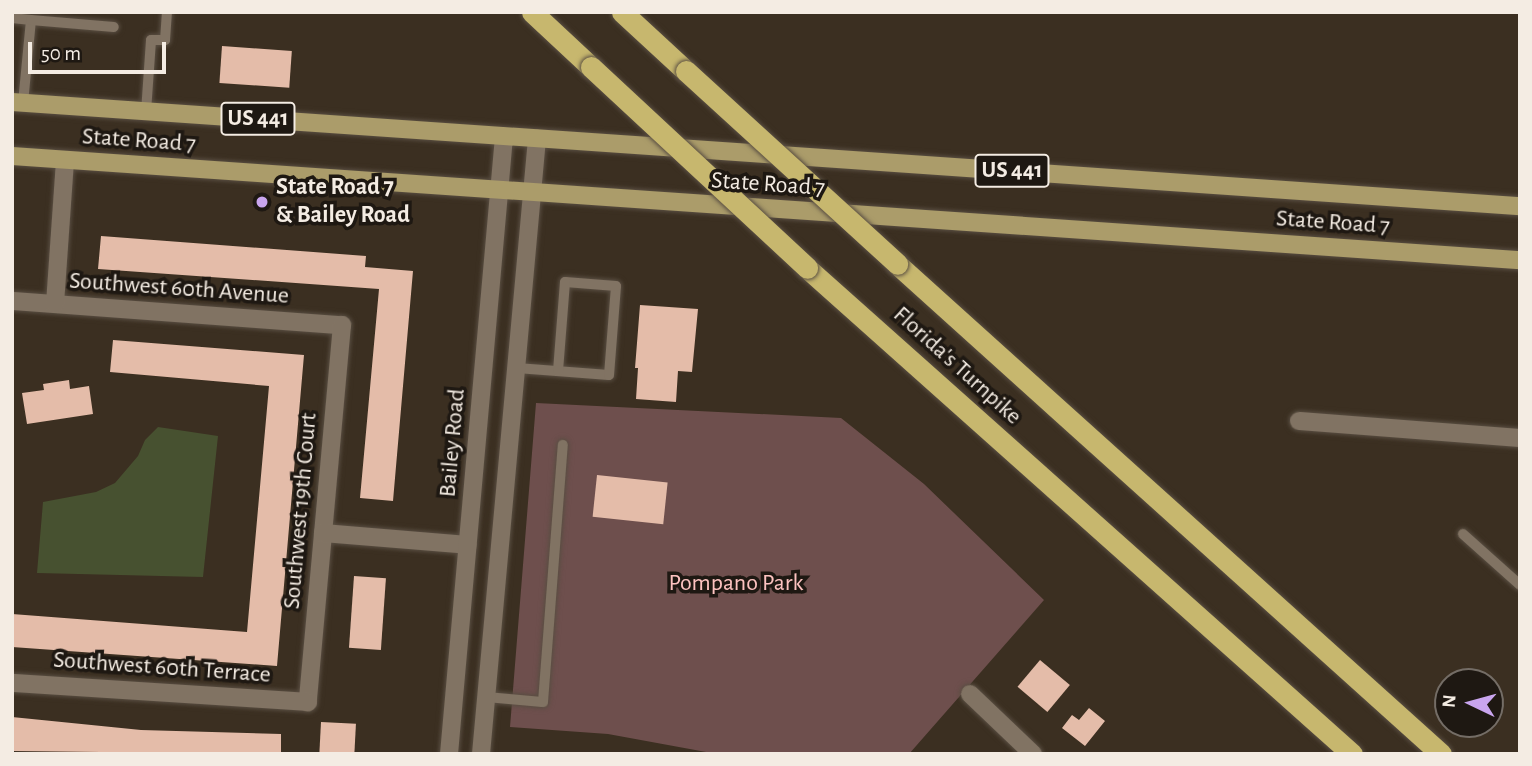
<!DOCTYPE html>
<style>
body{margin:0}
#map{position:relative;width:1532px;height:766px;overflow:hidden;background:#3b2f21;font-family:"Alegreya Sans",sans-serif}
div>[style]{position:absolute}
.green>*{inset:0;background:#6e4f4d}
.water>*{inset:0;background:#475130}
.building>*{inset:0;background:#e4bca9;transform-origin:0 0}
.roads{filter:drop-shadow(0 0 2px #594e42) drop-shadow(0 0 2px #594e42)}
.service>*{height:10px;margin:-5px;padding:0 5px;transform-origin:5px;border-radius:5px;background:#817363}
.minor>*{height:18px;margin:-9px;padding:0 9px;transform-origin:9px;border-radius:9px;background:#817363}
.tertiary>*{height:18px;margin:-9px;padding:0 9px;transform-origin:9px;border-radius:9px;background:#817363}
.primary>*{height:18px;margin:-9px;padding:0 9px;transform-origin:9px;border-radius:9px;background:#ab9c6a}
.motorway>*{height:21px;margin:-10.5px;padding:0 10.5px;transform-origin:10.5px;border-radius:10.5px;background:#c7b76e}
.bridges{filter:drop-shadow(0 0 2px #594e42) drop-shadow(0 0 2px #594e42)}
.motorway-bridge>*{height:21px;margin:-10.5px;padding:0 10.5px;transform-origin:10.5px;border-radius:10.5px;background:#c7b76e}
.dots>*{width:19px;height:19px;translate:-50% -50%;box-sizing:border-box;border:4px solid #1e1812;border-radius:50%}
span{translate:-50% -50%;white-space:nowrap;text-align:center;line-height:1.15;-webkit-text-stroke:7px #1e1812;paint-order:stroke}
.shield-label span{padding:2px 5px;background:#1e1812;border:2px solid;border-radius:5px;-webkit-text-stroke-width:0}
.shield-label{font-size:23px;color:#f4ece3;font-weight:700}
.street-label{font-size:24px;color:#f4ece3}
.poi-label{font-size:24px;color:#f4ece3;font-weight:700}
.left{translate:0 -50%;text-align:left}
.park-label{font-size:24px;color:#fdc3c0}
.frame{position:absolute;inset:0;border:14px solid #f4ece3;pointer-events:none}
.north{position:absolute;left:1434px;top:668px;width:70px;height:70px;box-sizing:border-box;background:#1e1812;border:2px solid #746d66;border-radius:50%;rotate:275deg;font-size:19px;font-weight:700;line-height:28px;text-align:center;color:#f4ece3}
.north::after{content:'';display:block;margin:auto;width:24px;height:32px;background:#c9a5ee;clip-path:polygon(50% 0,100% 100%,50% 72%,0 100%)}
.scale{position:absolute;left:28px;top:42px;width:138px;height:32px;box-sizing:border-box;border:4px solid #f4ece3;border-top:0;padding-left:9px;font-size:21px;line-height:24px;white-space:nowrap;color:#f4ece3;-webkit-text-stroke:5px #1e1812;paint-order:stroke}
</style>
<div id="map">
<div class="green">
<i style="clip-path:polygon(536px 403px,841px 418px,924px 484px,1044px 600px,909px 754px,717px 754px,608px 734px,510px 727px)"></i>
</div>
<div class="water">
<i style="clip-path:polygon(158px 427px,218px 436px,203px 577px,37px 573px,43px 502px,96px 492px,115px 483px,138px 456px,145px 440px)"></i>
</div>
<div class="building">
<i style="left:222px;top:46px;width:70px;height:37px;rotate:4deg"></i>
<i style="clip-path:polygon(101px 236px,366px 256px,365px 267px,413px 271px,393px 501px,360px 498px,379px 289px,98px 269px)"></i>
<i style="clip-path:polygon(640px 305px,698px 309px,692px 372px,678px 371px,676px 402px,636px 399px,638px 368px,635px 368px)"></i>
<i style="clip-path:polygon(113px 340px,304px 355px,277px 666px,12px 647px,12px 614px,247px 632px,269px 386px,110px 372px)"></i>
<i style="clip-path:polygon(69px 380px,70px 389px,89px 386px,93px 414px,27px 424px,22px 393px,44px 390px,43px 384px)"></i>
<i style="left:597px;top:475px;width:71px;height:42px;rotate:6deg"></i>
<i style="left:354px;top:576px;width:32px;height:72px;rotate:4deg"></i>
<i style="left:1040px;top:660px;width:39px;height:35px;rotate:40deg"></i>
<i style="clip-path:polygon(1089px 708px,1105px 721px,1085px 746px,1062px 728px,1072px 715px,1079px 720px)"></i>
<i style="clip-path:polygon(12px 717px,141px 730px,281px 734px,281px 754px,12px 751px)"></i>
<i style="left:321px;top:722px;width:35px;height:32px;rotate:3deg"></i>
</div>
<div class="roads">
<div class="service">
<i style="left:12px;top:18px;width:19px;rotate:6deg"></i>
<i style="left:23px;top:103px;width:83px;rotate:-84.5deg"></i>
<i style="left:31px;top:20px;width:83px;rotate:4.8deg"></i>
<i style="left:146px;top:112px;width:72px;rotate:-86deg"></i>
<i style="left:151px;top:40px;width:14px"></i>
<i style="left:165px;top:40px;width:28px;rotate:-86deg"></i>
<i style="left:517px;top:368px;width:92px;rotate:4.4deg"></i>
<i style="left:609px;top:375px;width:89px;rotate:-85.5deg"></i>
<i style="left:616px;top:286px;width:51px;rotate:-175.5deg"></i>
<i style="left:565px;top:282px;width:89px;rotate:94.5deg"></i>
<i style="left:1463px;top:534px;width:76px;rotate:41.8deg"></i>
<i style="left:486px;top:697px;width:57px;rotate:5deg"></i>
<i style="left:543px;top:702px;width:258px;rotate:-85.6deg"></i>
</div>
<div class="minor">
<i style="left:12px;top:301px;width:331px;rotate:4.2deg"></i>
<i style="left:342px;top:325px;width:379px;rotate:95.2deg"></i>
<i style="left:308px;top:702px;width:297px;rotate:-176.3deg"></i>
<i style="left:55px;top:304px;width:144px;rotate:-86deg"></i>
<i style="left:1299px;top:421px;width:222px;rotate:4.4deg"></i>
<i style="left:323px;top:533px;width:145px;rotate:4.7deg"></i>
<i style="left:970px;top:694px;width:87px;rotate:43.6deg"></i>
</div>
<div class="tertiary">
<i style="left:449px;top:754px;width:620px;rotate:-84.91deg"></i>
<i style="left:481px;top:754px;width:618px;rotate:-84.8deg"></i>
</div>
<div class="primary">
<i style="left:12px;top:102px;width:1512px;rotate:3.95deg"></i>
<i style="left:12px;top:156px;width:1512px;rotate:3.95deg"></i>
</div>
<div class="motorway">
<i style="left:532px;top:12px;width:81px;rotate:43deg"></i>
<i style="left:622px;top:12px;width:87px;rotate:42.7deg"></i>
<i style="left:897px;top:264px;width:732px;rotate:42.01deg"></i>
<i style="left:807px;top:268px;width:730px;rotate:41.72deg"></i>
</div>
</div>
<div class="bridges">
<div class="motorway-bridge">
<i style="left:591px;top:67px;width:295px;rotate:42.9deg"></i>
<i style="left:686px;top:71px;width:286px;rotate:42.4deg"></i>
</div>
</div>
<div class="dots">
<i style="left:262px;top:202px;background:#c9a5ee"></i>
</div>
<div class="shield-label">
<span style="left:258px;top:119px">US 441</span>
<span style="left:1012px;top:171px">US 441</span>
</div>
<div class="street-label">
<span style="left:139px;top:141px;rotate:4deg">State Road 7</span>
<span style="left:768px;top:185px;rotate:4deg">State Road 7</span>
<span style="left:1333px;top:223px;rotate:4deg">State Road 7</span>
<span style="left:179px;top:289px;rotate:4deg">Southwest 60th Avenue</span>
<span style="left:957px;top:366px;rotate:42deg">Florida's Turnpike</span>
<span style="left:453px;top:443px;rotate:-85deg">Bailey Road</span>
<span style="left:301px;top:511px;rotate:-85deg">Southwest 19th Court</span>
<span style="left:162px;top:668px;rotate:4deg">Southwest 60th Terrace</span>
</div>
<div class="poi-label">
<span class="left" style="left:276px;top:202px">State Road 7<br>&amp; Bailey Road</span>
</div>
<div class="park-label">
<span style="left:736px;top:584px">Pompano Park</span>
</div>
<div class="frame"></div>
<div class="north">N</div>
<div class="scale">50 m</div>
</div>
